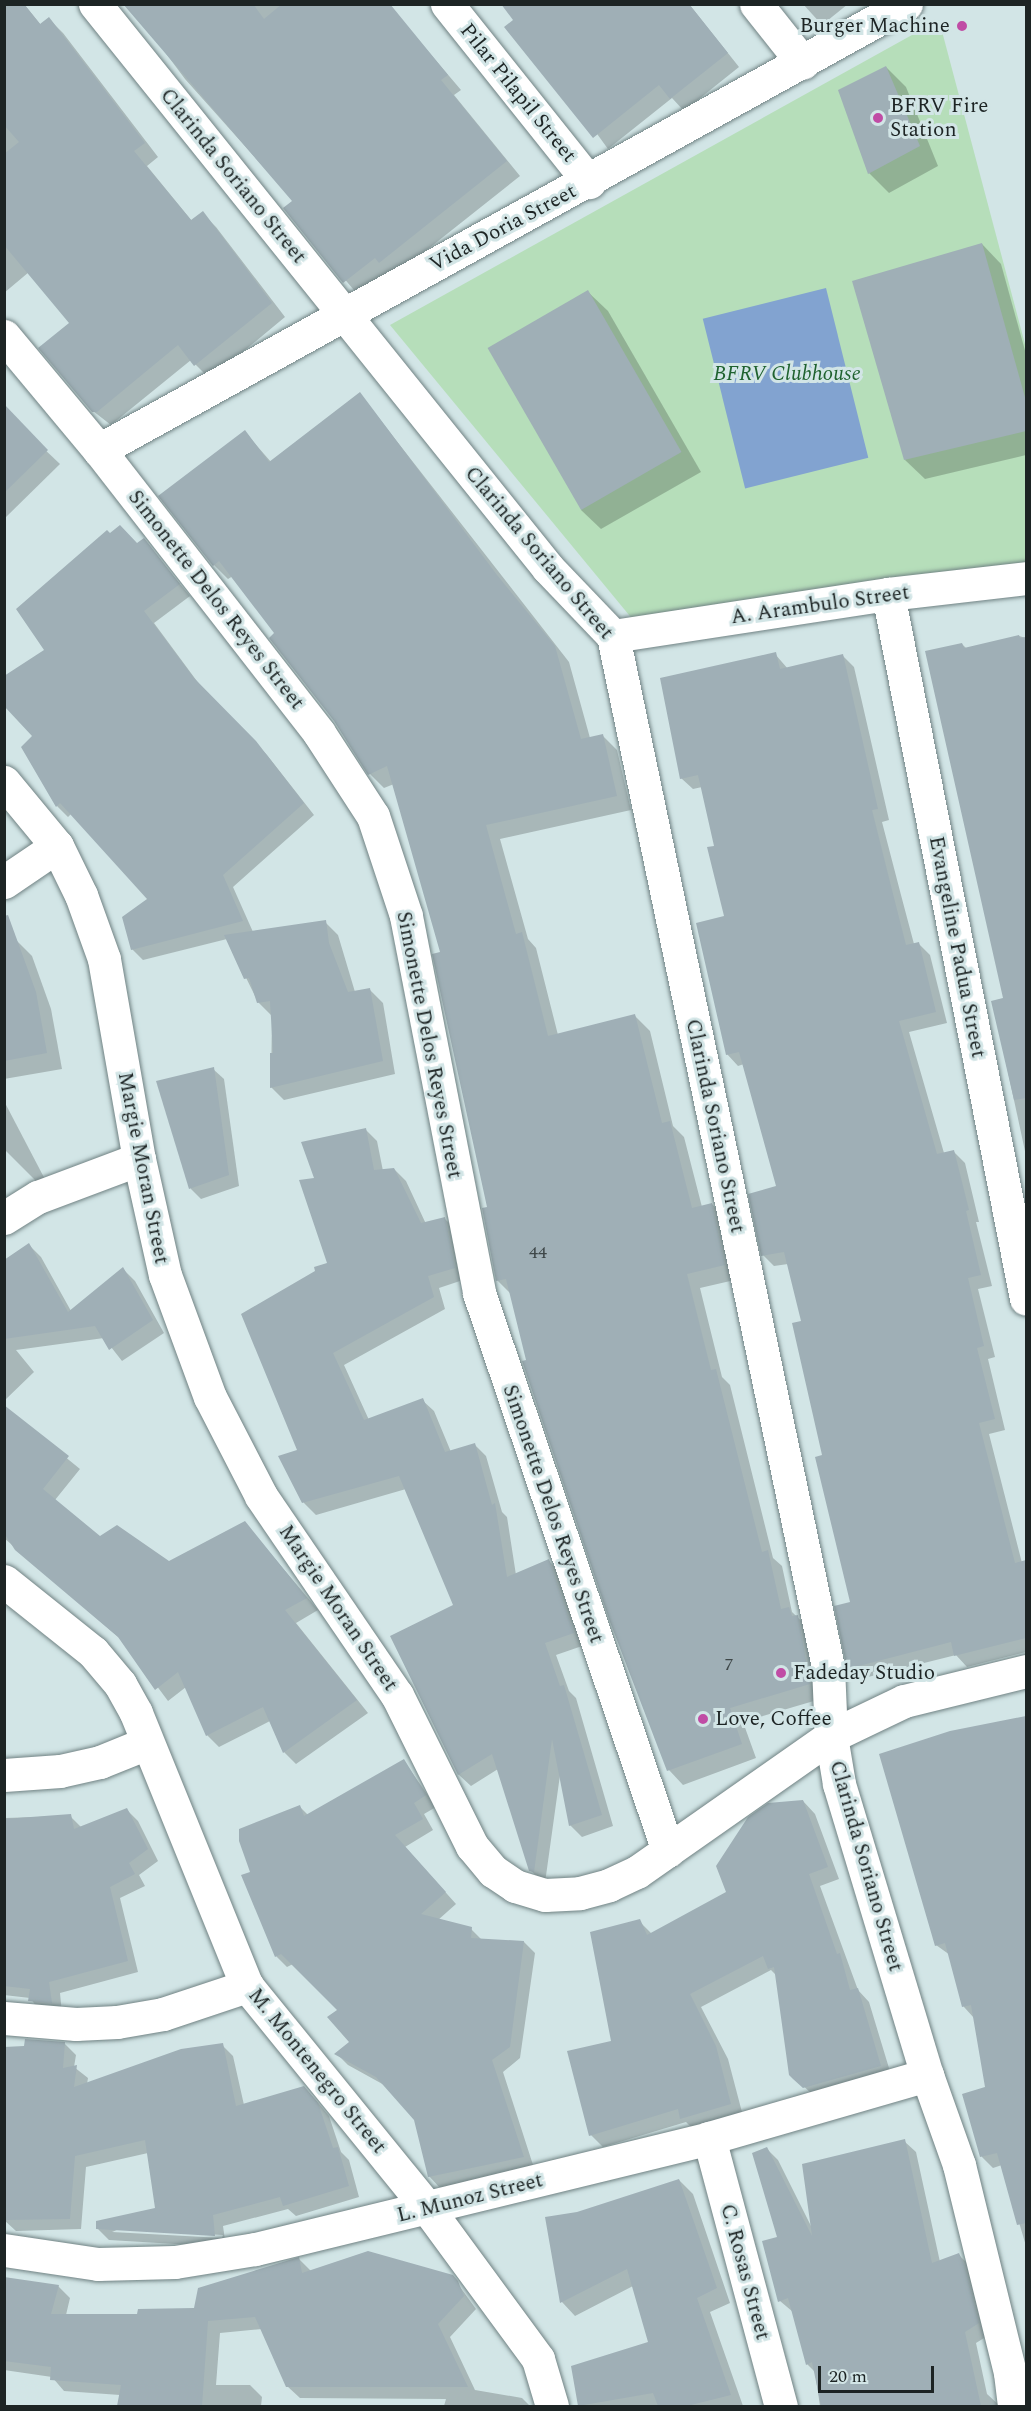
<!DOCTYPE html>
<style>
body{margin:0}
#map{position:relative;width:1031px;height:2411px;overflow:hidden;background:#d2e5e6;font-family:Spectral,serif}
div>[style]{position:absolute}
.green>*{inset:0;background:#b6deba}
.water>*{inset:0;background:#82a3d0;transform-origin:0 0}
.shadow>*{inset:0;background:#0003}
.building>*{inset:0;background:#9fafb6;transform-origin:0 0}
.roads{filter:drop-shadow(0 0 2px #708283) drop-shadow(0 0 2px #708283)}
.minor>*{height:33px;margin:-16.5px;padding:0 16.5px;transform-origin:16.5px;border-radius:16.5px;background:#fff}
.dots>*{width:16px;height:16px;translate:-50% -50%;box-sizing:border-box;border:3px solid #d2e5e6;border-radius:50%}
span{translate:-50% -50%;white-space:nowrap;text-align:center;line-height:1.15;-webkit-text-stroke:6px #d2e5e6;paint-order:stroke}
.number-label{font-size:18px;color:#3e4748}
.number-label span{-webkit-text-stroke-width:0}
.poi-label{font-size:21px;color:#1d2424}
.right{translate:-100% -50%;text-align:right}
.left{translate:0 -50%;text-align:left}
.street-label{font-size:21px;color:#1d2424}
.park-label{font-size:21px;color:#1f622f;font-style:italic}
.frame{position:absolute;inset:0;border:6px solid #1d2424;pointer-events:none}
.scale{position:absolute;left:818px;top:2366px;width:116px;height:27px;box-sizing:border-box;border:3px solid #1d2424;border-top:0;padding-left:8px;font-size:18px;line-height:21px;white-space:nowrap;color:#1d2424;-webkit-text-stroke:4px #d2e5e6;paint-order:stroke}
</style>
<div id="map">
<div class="green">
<i style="clip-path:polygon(939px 20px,1026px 348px,1026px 579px,643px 632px,390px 325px)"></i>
</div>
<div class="water">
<i style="left:826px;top:288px;width:175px;height:127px;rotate:76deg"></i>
</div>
<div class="shadow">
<i style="clip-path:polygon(4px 4px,24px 4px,41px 25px,49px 19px,63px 33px,158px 157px,147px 166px,192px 221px,202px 213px,216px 227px,285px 317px,210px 379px,191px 360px,111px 425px,93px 411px,71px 323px,29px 272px,4px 293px)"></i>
<i style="clip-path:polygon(129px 4px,388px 4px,461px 90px,454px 95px,520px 176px,394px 276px,359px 296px,285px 209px,294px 201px,185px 79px)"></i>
<i style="clip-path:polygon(503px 4px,689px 4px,739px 67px,684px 111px,672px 98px,608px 149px)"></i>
<i style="clip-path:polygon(803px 4px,848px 4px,822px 25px)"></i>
<i style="clip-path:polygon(886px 67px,906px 87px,938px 166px,889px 193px,869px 173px)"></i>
<i style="clip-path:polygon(982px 244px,1001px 264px,1026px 354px,1026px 455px,925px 479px,905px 460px)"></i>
<i style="clip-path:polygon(588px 292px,608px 311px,701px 472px,601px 529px,581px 510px)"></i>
<i style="clip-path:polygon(360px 394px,569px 662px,590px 738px,602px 735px,617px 750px,631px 810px,500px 839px,528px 939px,536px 948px,558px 1035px,635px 1016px,650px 1031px,673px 1126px,684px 1137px,702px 1207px,712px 1204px,726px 1219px,739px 1279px,700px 1288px,722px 1377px,730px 1385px,773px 1558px,782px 1566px,792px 1612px,812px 1631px,824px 1698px,743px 1722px,756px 1758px,683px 1785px,669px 1770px,527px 1361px,511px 1294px,497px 1280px,489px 1208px,442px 953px,394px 784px,384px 788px,370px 774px,277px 634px,233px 576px,228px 579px,214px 565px,245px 432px,271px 462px)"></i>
<i style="clip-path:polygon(4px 411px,60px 464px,4px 519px)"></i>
<i style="clip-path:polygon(143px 540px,190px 596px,154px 623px,205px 692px,267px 755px,314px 815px,233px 887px,253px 932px,325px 922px,338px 935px,355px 992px,370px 990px,383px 1003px,395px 1074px,284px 1100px,271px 1087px,272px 1016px,258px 1002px,227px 939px,143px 960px,132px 949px,149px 900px,71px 814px,68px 817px,57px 806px,23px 747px,34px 736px,46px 651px)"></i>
<i style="clip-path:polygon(1019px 636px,1026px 638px,1026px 1156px,993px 1002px,1005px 999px,962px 644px,967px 649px)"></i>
<i style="clip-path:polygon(775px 654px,788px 669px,843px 656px,854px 667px,889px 820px,882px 822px,901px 895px,914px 944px,918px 943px,930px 955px,947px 1023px,909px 1032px,944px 1153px,953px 1151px,965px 1163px,979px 1222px,976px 1222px,992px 1286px,978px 1289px,995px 1357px,988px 1359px,1005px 1430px,989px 1434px,1022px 1563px,1026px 1562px,1026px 1652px,967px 1667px,956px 1655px,860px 1679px,848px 1668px,851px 1603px,803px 1322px,788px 1264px,774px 1266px,763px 1255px,778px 1187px,744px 1064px,738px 1066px,727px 1054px,726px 917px,716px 847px,702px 787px,693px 789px,681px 778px)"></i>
<i style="clip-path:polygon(16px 940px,32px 956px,51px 1009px,62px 1069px,4px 1079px,4px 944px)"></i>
<i style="clip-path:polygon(213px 1069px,224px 1079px,239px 1186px,201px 1199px,191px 1189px,158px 1082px)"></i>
<i style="clip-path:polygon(4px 1101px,49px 1187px,44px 1189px,4px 1149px)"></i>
<i style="clip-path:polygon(365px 1129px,377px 1141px,383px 1171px,394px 1169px,406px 1181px,426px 1224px,445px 1219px,457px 1231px,466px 1279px,439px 1288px,445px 1309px,344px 1365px,369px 1420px,422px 1400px,434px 1411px,451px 1452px,474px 1444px,486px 1456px,502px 1512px,507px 1517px,516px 1575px,549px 1561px,561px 1573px,585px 1645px,556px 1655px,569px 1691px,576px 1698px,613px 1826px,582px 1837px,570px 1825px,560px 1775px,545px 1883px,530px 1870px,498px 1769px,471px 1786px,459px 1775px,392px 1637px,455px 1606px,406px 1489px,316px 1515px,304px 1503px,280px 1457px,299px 1451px,329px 1264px,316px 1179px)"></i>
<i style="clip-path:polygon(29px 1245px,41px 1257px,71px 1311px,123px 1269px,135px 1281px,164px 1333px,122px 1361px,104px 1338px,16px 1350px,34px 1372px,4px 1401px,4px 1306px)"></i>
<i style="clip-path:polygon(4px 1407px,80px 1469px,55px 1500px,100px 1538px,169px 1563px,245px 1523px,318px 1610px,296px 1623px,368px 1713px,296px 1764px,284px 1752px,270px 1721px,219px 1747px,207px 1735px,186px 1687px,168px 1701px,124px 1642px,4px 1538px)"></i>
<i style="clip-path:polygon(1026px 1717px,1026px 2246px,1002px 2165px,993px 2168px,982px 2157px,964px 2095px,987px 2088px,974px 2018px,964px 2007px,950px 1955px,936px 1945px,951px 1733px)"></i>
<i style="clip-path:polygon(404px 1761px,436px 1807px,424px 1814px,433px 1830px,405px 1847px,456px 1904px,438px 1920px,471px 1929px,482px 1940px,524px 1942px,535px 1953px,520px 2058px,503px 2072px,534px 2168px,440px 2188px,429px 2176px,416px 2120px,386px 2086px,348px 2065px,337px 2054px,351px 2042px,339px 2010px,293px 1964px,287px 1967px,276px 1956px,251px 1873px,300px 1807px,308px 1815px)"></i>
<i style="clip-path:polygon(803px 1801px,815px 1814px,839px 1879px,820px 1886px,858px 1990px,869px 2002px,892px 2078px,817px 2099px,791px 2074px,777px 1976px,771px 1970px,701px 2007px,728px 2059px,743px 2116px,694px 2130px,686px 2122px,603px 2147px,591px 2135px,639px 1921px,652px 1934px,728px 1893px)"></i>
<i style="clip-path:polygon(4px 1807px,5px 1818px,70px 1816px,82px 1828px,127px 1810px,138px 1821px,158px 1861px,139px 1875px,145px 1886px,120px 1898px,138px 1972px,60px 1993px,62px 2014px,41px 2012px,30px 1998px,4px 1995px)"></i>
<i style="clip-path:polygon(evenodd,64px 2043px,76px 2055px,74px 2067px,88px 2078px,87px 2084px,222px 2045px,233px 2056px,244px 2105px,304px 2088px,315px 2099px,329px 2116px,341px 2152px,349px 2160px,359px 2197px,296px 2216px,288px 2209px,223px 2226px,226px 2247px,109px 2240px,98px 2229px,157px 2209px,148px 2153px,86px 2167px,81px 2229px,16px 2231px,4px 2220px,64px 2043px,119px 2229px,223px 2235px,222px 2238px,112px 2232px,119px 2229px)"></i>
<i style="clip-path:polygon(904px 2141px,916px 2152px,940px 2262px,958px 2254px,970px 2266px,989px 2335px,976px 2343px,987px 2394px,1000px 2406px,820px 2406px,815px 2372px,807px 2364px,793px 2312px,780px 2301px,779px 2238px,767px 2149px,778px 2160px,811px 2226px)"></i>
<i style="clip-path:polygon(679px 2180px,693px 2194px,730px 2303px,710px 2312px,743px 2406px,580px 2406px,573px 2368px,650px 2343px,633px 2286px,575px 2316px,562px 2302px,578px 2214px)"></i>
<i style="clip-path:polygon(299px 2259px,311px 2271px,452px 2276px,476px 2309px,450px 2337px,475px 2390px,522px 2398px,530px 2406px,444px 2406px,446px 2399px,300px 2398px,287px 2386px,262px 2329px,220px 2333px,216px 2385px,250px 2385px,262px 2397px,261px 2406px,118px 2406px,120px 2395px,64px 2391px,52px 2377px,4px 2370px,4px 2279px,58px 2286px,70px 2298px,66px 2315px,138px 2315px,196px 2310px)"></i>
</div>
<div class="building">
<i style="clip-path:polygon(4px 4px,24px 4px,40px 24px,49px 17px,145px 143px,134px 151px,191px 220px,203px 211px,272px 303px,194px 366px,178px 345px,97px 412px,92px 412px,38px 348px,69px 323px,4px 245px,4px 154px,19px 142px,4px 125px)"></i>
<i style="clip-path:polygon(123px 4px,253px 4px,264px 19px,282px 4px,390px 4px,448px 75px,441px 80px,507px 161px,379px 263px,375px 258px,343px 283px,283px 208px,292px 201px)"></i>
<i style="clip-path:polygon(501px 4px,689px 4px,728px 53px,670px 99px,659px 85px,593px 138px,504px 27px,513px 20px)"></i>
<i style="clip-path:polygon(886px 66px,920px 146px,868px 174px,838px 90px)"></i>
<i style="clip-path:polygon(982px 243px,1026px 401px,1026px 431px,904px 460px,852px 281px)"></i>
<i style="left:588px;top:290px;width:187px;height:116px;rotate:60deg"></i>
<i style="clip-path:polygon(360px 392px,497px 575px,555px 646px,581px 739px,603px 734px,617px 796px,486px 825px,516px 934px,522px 932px,548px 1036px,635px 1014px,662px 1123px,670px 1121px,692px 1208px,712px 1203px,725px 1265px,687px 1274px,711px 1370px,716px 1369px,762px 1552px,768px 1550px,781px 1609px,789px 1607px,792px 1616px,798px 1615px,810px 1684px,730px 1708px,742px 1744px,667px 1771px,610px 1622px,522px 1361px,526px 1360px,506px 1279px,496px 1281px,482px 1208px,487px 1207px,432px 954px,440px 952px,387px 766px,368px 775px,334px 721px,269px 638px,274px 633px,219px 561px,213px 566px,158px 496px,245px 430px,269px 462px)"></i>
<i style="clip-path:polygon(4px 404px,48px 450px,4px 493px)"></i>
<i style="clip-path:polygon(120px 525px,137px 543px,144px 538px,180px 584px,144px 611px,194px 678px,256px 741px,304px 803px,223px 875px,243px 921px,131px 950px,122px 917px,147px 899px,60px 803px,56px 807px,21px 747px,32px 736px,4px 706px,4px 676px,44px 650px,16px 609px,107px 530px,110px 533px)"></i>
<i style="clip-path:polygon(1019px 635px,1020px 638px,1026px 637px,1026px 1098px,1014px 1100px,991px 1001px,1003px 998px,925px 651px,962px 643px,964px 648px)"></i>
<i style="clip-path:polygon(776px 652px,780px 669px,843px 654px,878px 809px,872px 810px,890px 882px,906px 945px,919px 942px,936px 1012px,899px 1021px,937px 1154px,954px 1150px,969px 1210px,966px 1211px,981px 1275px,968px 1278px,984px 1346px,977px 1348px,995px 1419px,979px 1423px,1015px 1563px,1026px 1560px,1026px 1638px,954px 1656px,951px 1642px,847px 1669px,834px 1606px,850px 1602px,815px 1457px,822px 1455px,792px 1323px,801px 1321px,784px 1252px,761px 1256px,748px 1194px,776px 1186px,739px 1052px,726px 1055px,696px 923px,724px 916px,707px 847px,714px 846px,698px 775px,680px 779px,660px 678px)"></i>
<i style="clip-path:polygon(8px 915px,36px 992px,47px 1053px,4px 1061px,4px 916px)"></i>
<i style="clip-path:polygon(326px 920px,329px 943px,348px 992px,370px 988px,383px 1061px,270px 1088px,270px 1053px,273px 1053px,270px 1001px,257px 1003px,249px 978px,244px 979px,224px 935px)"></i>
<i style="clip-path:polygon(214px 1067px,229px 1175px,189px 1189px,156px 1081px)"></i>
<i style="clip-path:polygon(366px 1128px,374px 1170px,394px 1168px,421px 1223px,445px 1217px,455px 1268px,428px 1276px,434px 1297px,333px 1353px,364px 1420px,423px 1398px,445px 1452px,475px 1443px,492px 1505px,495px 1503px,507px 1577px,549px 1559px,574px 1633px,545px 1643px,560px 1686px,564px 1685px,602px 1815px,569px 1826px,552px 1739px,534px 1872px,529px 1871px,492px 1754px,458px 1775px,390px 1636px,453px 1605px,399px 1476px,302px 1503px,278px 1456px,297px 1450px,241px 1314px,315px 1271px,314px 1267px,327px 1263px,299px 1180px,314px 1178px,301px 1142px)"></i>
<i style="clip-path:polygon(29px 1243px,68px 1312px,123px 1267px,153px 1320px,109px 1350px,95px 1326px,4px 1339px,4px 1260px)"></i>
<i style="clip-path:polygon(4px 1405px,69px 1456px,43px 1489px,100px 1536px,117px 1525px,169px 1561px,245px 1521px,307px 1598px,285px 1610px,357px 1700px,283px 1753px,263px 1707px,206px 1736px,178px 1672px,155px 1690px,118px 1637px,15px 1550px,4px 1533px)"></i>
<i style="clip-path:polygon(1026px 1716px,1026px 2223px,1017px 2225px,997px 2153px,980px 2157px,962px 2094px,985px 2087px,971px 2005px,962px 2007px,945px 1943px,935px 1946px,879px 1754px,950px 1731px)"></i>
<i style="clip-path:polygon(404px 1759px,426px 1795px,414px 1803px,423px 1819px,395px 1835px,446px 1892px,421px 1914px,472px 1927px,471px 1938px,524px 1941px,510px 2047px,492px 2060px,524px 2157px,428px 2177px,414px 2120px,376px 2077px,334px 2054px,349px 2042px,327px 2017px,337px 2010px,281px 1954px,275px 1957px,241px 1875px,250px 1872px,239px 1841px,239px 1829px,300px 1805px,304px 1816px)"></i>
<i style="clip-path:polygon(803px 1800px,828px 1867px,809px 1874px,837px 1954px,840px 1953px,850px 1990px,858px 1988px,881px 2066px,803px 2088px,793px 2079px,789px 2075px,774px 1967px,768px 1969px,763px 1956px,690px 1994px,716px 2046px,731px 2104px,680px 2119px,678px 2109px,589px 2136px,567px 2051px,611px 2041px,590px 1932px,640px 1919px,647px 1935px,726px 1892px,716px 1866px,748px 1817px,768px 1803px)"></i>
<i style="clip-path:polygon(127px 1808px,148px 1849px,129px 1863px,135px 1874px,110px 1887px,128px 1961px,49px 1982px,52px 2003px,28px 2001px,30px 1989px,4px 1986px,4px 1819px,71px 1814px,74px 1829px)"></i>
<i style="clip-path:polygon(25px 2039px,65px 2042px,63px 2068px,77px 2065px,74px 2087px,181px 2049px,223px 2043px,236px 2106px,304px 2086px,318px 2103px,333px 2148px,338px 2147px,349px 2186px,283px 2206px,280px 2197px,213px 2215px,215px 2236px,96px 2229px,96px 2221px,155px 2208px,145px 2140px,75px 2156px,70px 2219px,4px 2220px,4px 2047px,24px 2046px)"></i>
<i style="clip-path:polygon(905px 2139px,932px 2263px,959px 2253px,965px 2267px,979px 2323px,965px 2332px,981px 2406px,821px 2406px,812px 2362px,806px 2365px,788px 2298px,778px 2302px,762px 2241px,777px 2237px,752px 2153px,767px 2147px,812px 2236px,802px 2164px)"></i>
<i style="clip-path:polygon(679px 2179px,717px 2288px,697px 2298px,731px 2395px,687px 2406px,658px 2406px,653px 2393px,578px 2406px,571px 2366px,648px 2342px,627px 2269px,560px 2303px,545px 2217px,577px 2212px)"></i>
<i style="clip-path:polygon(368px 2251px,453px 2275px,458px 2281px,464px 2296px,438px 2324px,468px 2387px,286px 2387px,255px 2317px,208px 2321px,202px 2406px,117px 2406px,121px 2385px,50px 2380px,51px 2367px,4px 2361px,4px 2277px,59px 2285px,51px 2314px,137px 2314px,138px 2309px,194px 2308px,198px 2288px,286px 2261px,299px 2257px,302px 2273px)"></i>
</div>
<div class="roads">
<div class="minor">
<i style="left:95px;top:4px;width:723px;rotate:51.23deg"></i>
<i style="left:548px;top:568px;width:94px;rotate:46.3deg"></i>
<i style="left:613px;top:636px;width:1053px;rotate:78.22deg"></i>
<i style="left:828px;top:1667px;width:69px;rotate:87.5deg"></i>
<i style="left:831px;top:1736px;width:49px;rotate:80.5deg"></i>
<i style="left:839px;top:1784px;width:304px;rotate:73.2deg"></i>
<i style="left:927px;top:2075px;width:96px;rotate:70.4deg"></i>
<i style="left:959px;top:2165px;width:214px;rotate:76.2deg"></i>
<i style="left:1010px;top:2373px;width:33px;rotate:83deg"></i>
<i style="left:447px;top:4px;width:228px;rotate:51.4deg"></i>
<i style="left:756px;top:4px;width:75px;rotate:51.5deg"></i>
<i style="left:4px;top:336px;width:148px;rotate:50.2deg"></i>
<i style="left:99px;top:450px;width:358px;rotate:52.1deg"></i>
<i style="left:319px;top:733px;width:99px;rotate:57deg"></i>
<i style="left:373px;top:816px;width:105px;rotate:71.7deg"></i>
<i style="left:406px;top:916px;width:384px;rotate:79deg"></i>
<i style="left:479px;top:1293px;width:589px;rotate:71.29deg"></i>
<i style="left:99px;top:450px;width:922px;rotate:-28.93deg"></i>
<i style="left:888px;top:594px;width:718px;rotate:78.92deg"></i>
<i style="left:613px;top:636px;width:278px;rotate:-8.7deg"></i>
<i style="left:888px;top:594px;width:139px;rotate:-6.6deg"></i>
<i style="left:4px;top:782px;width:83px;rotate:50.4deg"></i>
<i style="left:57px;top:846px;width:55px;rotate:63.9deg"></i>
<i style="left:81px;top:895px;width:68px;rotate:70.2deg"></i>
<i style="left:104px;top:959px;width:203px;rotate:80.1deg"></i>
<i style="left:139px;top:1159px;width:119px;rotate:77.4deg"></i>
<i style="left:165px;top:1275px;width:130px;rotate:69.8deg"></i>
<i style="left:210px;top:1397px;width:111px;rotate:62.7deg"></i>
<i style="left:261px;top:1496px;width:241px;rotate:55.7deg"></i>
<i style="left:397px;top:1695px;width:169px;rotate:63.6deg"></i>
<i style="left:472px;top:1846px;width:33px;rotate:50deg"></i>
<i style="left:493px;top:1871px;width:27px;rotate:34deg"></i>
<i style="left:515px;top:1886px;width:31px;rotate:17deg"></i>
<i style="left:545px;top:1895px;width:35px;rotate:-3deg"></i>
<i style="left:580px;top:1893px;width:30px;rotate:-15deg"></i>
<i style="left:609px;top:1885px;width:31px;rotate:-25deg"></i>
<i style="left:637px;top:1872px;width:237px;rotate:-35deg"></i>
<i style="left:831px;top:1736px;width:81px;rotate:-25.6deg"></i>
<i style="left:904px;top:1701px;width:126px;rotate:-13.8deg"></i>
<i style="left:4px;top:882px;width:64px;rotate:-34.2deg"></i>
<i style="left:4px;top:1218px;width:40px;rotate:-32deg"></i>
<i style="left:38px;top:1197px;width:108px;rotate:-20.6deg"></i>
<i style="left:4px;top:1581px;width:114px;rotate:38.6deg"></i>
<i style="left:93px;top:1652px;width:42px;rotate:49.8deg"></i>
<i style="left:120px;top:1684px;width:33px;rotate:61deg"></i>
<i style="left:136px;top:1713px;width:295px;rotate:67.9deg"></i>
<i style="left:247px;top:1986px;width:287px;rotate:50.9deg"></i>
<i style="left:428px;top:2209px;width:186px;rotate:53.7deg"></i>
<i style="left:538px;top:2359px;width:49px;rotate:73.4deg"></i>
<i style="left:4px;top:1775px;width:56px;rotate:-4.1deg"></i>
<i style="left:60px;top:1771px;width:41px;rotate:-12.7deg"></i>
<i style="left:100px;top:1762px;width:51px;rotate:-22deg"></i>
<i style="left:4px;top:2018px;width:72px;rotate:4.8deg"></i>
<i style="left:76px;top:2024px;width:41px;rotate:-2.8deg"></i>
<i style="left:117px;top:2022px;width:47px;rotate:-9.9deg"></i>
<i style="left:163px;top:2014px;width:89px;rotate:-18.4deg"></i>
<i style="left:709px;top:2138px;width:278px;rotate:75deg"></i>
<i style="left:4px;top:2250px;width:95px;rotate:8.5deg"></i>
<i style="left:98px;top:2264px;width:77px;rotate:-1.5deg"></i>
<i style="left:175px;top:2262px;width:81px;rotate:-9.2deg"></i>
<i style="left:255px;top:2249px;width:467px;rotate:-13.7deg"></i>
<i style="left:709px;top:2138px;width:227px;rotate:-16.1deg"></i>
</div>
</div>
<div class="dots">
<i style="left:962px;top:26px;background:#c04ca5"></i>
<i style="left:878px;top:118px;background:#c04ca5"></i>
<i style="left:781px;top:1673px;background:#c04ca5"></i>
<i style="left:703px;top:1719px;background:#c04ca5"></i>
</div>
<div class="number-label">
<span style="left:538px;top:1253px">44</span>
<span style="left:729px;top:1665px">7</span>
</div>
<div class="poi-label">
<span class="right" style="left:950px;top:26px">Burger Machine</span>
<span class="left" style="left:890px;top:118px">BFRV Fire<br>Station</span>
<span class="left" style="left:793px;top:1673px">Fadeday Studio</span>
<span class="left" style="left:715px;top:1719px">Love, Coffee</span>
</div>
<div class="street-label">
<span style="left:518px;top:93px;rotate:51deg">Pilar Pilapil Street</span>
<span style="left:233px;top:176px;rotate:51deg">Clarinda Soriano Street</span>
<span style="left:503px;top:228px;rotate:-28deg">Vida Doria Street</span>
<span style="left:539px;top:553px;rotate:50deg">Clarinda Soriano Street</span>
<span style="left:216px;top:600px;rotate:52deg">Simonette Delos Reyes Street</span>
<span style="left:820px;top:605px;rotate:-8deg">A. Arambulo Street</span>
<span style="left:957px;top:947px;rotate:79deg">Evangeline Padua Street</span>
<span style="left:429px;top:1045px;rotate:79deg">Simonette Delos Reyes Street</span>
<span style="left:715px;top:1126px;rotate:78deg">Clarinda Soriano Street</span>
<span style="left:143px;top:1168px;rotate:79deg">Margie Moran Street</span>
<span style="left:553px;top:1514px;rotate:71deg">Simonette Delos Reyes Street</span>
<span style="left:338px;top:1608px;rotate:56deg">Margie Moran Street</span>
<span style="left:866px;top:1866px;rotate:74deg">Clarinda Soriano Street</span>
<span style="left:317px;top:2071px;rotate:51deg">M. Montenegro Street</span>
<span style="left:470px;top:2198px;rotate:-14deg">L. Munoz Street</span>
<span style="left:745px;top:2272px;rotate:75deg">C. Rosas Street</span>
</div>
<div class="park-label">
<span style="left:787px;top:374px">BFRV Clubhouse</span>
</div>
<div class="frame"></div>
<div class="scale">20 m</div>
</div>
